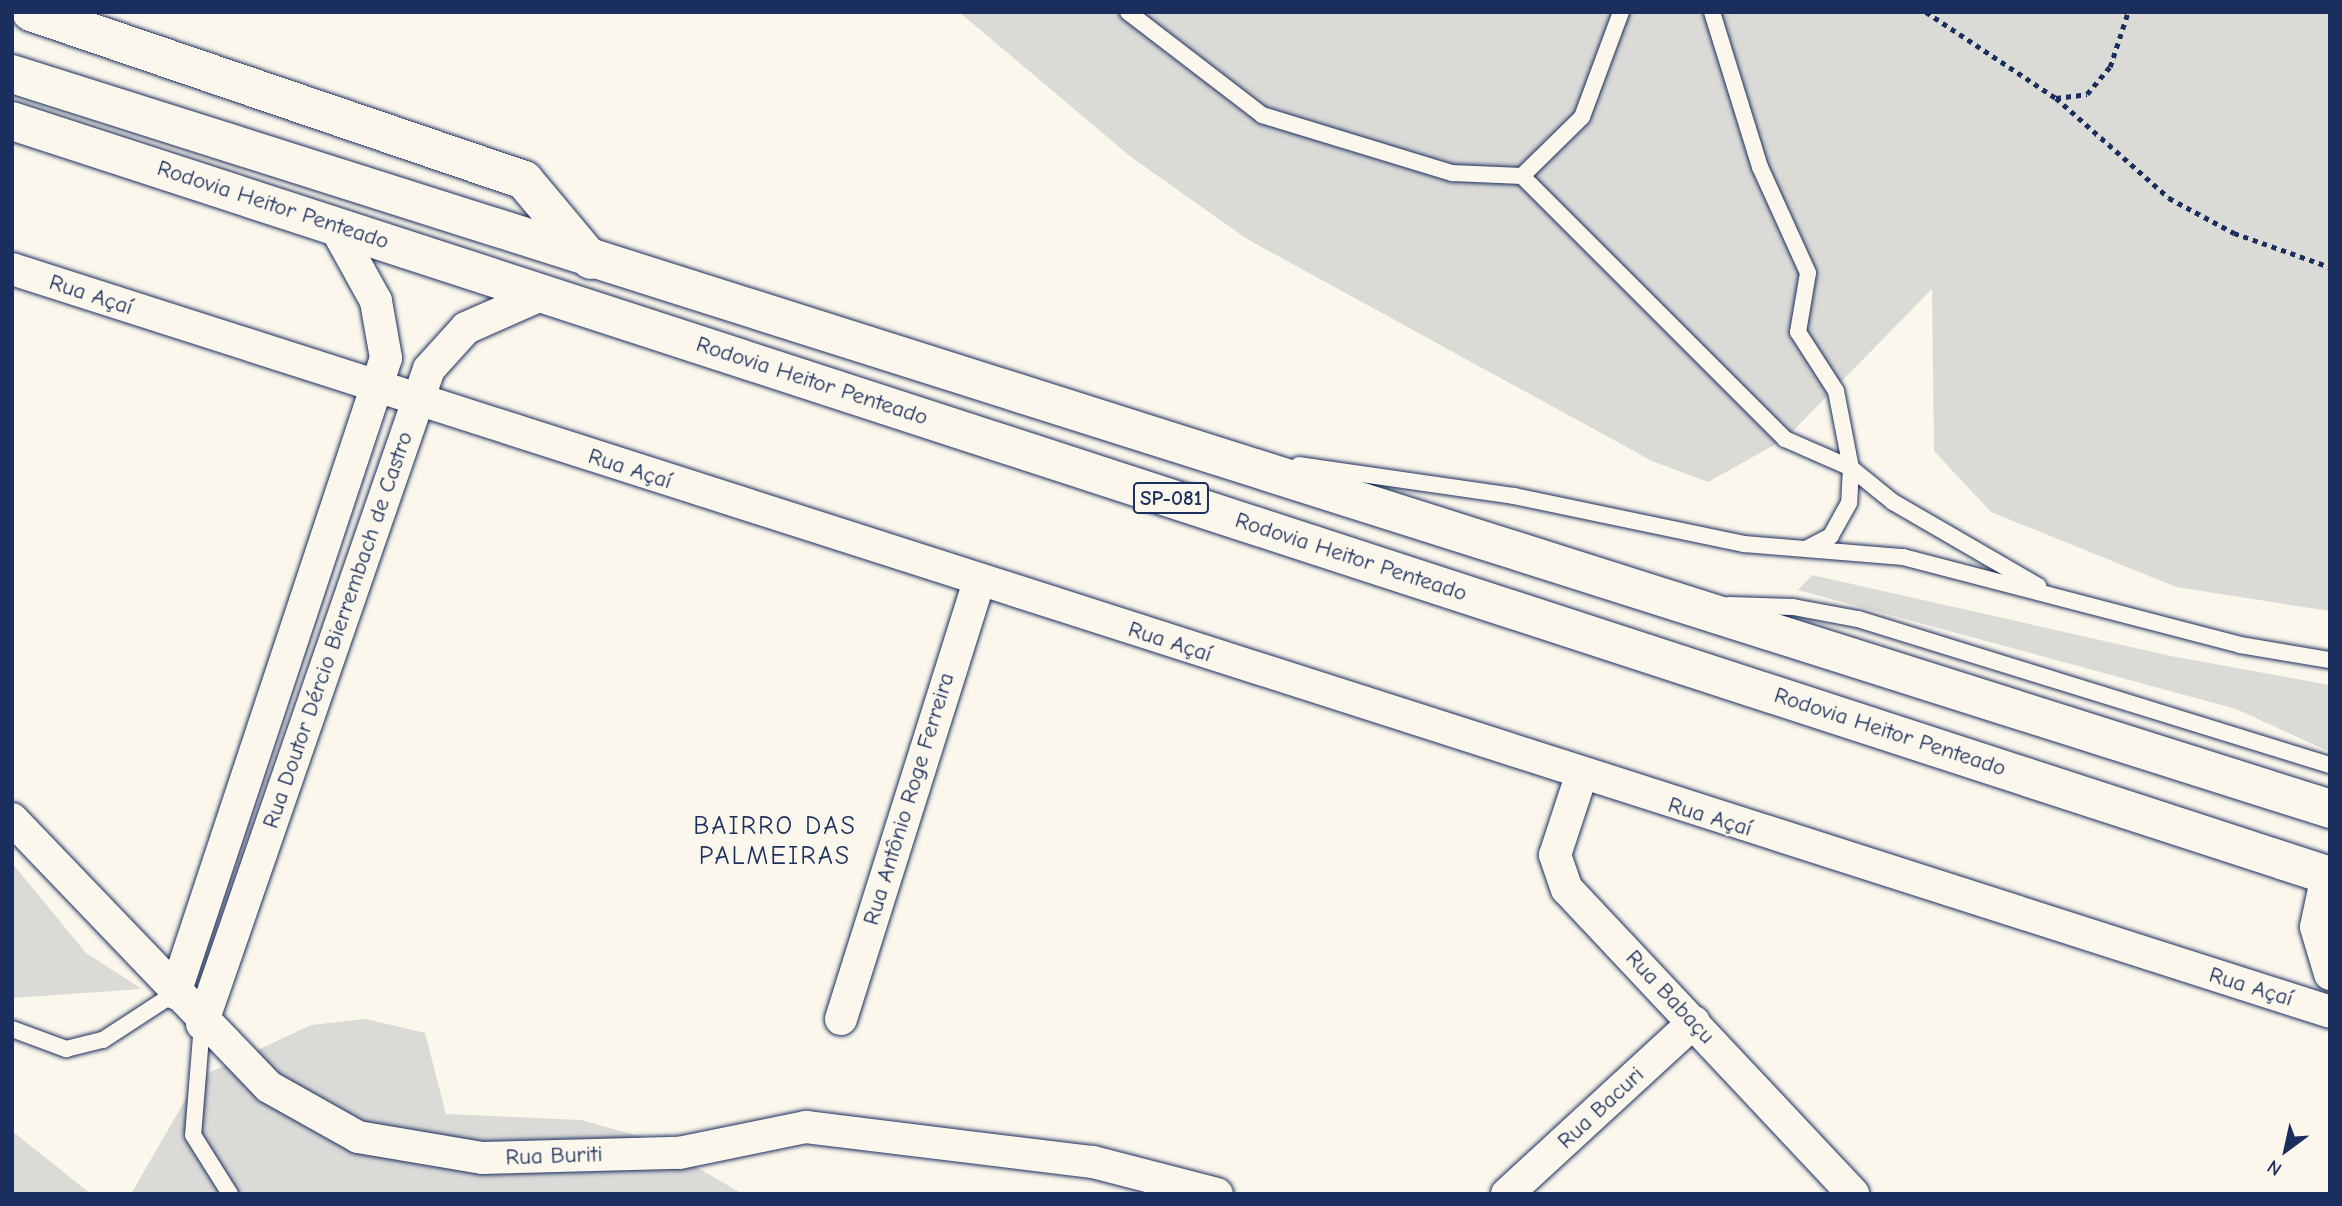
<!DOCTYPE html>
<meta charset="utf-8">
<style>
body{margin:0}
#map{position:relative;width:2342px;height:1206px;overflow:hidden;background:#fbf7ec;font-family:"Comic Neue",sans-serif}
div>[style]{position:absolute}
.green>*{inset:0;background:#dadad7}
.path>*{height:4.5px;margin-top:-2.25px;transform-origin:0;background:repeating-linear-gradient(90deg,#1b2f5e 0 5px,transparent 0 10px)}
.roads{filter:drop-shadow(0 0 2px #1b2f5e) drop-shadow(0 0 2px #1b2f5e)}
.lane>*{height:16px;margin:-8px;padding:0 8px;transform-origin:8px;border-radius:8px;background:#fbf7ec}
.street>*{height:32px;margin:-16px;padding:0 16px;transform-origin:16px;border-radius:16px;background:#fbf7ec}
.primary>*{height:38px;margin:-19px;padding:0 19px;transform-origin:19px;border-radius:19px;background:#fbf7ec}
span{translate:-50% -50%;white-space:nowrap;text-align:center;line-height:1.15;-webkit-text-stroke:5px #fbf7ec;paint-order:stroke}
.shield-label span{padding:2px 5px;background:#fbf7ec;border:2px solid;border-radius:5px;-webkit-text-stroke-width:0}
.shield-label{font-size:21px;color:#1b2f5e;font-weight:700}
.street-label{font-size:23px;color:#1b2f5e}
.quarter-label{font-size:26px;color:#1b2f5e;letter-spacing:2px}
.frame{position:absolute;inset:0;border:14px solid #1b2f5e;pointer-events:none}
.north{position:absolute;left:2251px;top:1115px;width:70px;height:70px;-webkit-text-stroke:5px #fbf7ec;paint-order:stroke;rotate:213deg;font-size:19px;font-weight:700;line-height:28px;text-align:center;color:#1b2f5e}
.north::after{content:'';display:block;margin:auto;width:24px;height:32px;background:#1b2f5e;clip-path:polygon(50% 0,100% 100%,50% 72%,0 100%)}
</style>
<div id="map">
<div class="green">
<i style="clip-path:polygon(959px 12px,2330px 12px,2330px 611px,2176px 587px,1991px 512px,1934px 451px,1932px 289px,1785px 439px,1708px 482px,1652px 461px,1247px 239px,1131px 157px)"></i>
<i style="clip-path:polygon(1812px 575px,2171px 656px,2330px 685px,2330px 752px,2236px 709px,1798px 590px)"></i>
<i style="clip-path:polygon(12px 863px,86px 953px,142px 989px,12px 998px)"></i>
<i style="clip-path:polygon(366px 1019px,425px 1033px,446px 1114px,581px 1120px,646px 1138px,743px 1194px,131px 1194px,198px 1078px,311px 1025px)"></i>
<i style="clip-path:polygon(12px 1131px,91px 1194px,12px 1194px)"></i>
</div>
<div class="path">
<i style="left:1926px;top:12px;width:156px;rotate:33.5deg"></i>
<i style="left:2056px;top:98px;width:31px;rotate:-7deg"></i>
<i style="left:2087px;top:94px;width:35px;rotate:-50deg"></i>
<i style="left:2110px;top:67px;width:58px;rotate:-71.9deg"></i>
<i style="left:2056px;top:98px;width:151px;rotate:41.5deg"></i>
<i style="left:2169px;top:198px;width:74px;rotate:28.3deg"></i>
<i style="left:2234px;top:233px;width:102px;rotate:19.5deg"></i>
</div>
<div class="roads">
<div class="lane">
<i style="left:1128px;top:12px;width:169px;rotate:37.5deg"></i>
<i style="left:1262px;top:115px;width:199px;rotate:17deg"></i>
<i style="left:1452px;top:173px;width:70px;rotate:2.5deg"></i>
<i style="left:1522px;top:176px;width:372px;rotate:45deg"></i>
<i style="left:1785px;top:439px;width:72px;rotate:23.7deg"></i>
<i style="left:1851px;top:468px;width:54px;rotate:39deg"></i>
<i style="left:1893px;top:502px;width:168px;rotate:30.1deg"></i>
<i style="left:1712px;top:12px;width:162px;rotate:72.8deg"></i>
<i style="left:1760px;top:167px;width:116px;rotate:65.6deg"></i>
<i style="left:1808px;top:273px;width:60px;rotate:99.6deg"></i>
<i style="left:1798px;top:332px;width:70px;rotate:57.2deg"></i>
<i style="left:1836px;top:391px;width:78px;rotate:79deg"></i>
<i style="left:1851px;top:468px;width:35px;rotate:93deg"></i>
<i style="left:1849px;top:503px;width:38px;rotate:119deg"></i>
<i style="left:1831px;top:536px;width:27px;rotate:153deg"></i>
<i style="left:1522px;top:176px;width:84px;rotate:-44.5deg"></i>
<i style="left:1582px;top:117px;width:112px;rotate:-69.6deg"></i>
<i style="left:1299px;top:465px;width:217px;rotate:8.2deg"></i>
<i style="left:1514px;top:496px;width:235px;rotate:11.8deg"></i>
<i style="left:1744px;top:544px;width:160px;rotate:4.7deg"></i>
<i style="left:1903px;top:557px;width:348px;rotate:14.6deg"></i>
<i style="left:2240px;top:645px;width:91px;rotate:9.5deg"></i>
<i style="left:1729px;top:605px;width:64px;rotate:1.8deg"></i>
<i style="left:1793px;top:607px;width:66px;rotate:10.5deg"></i>
<i style="left:1858px;top:619px;width:494px;rotate:17.2deg"></i>
<i style="left:202px;top:1024px;width:111px;rotate:94.6deg"></i>
<i style="left:193px;top:1135px;width:70px;rotate:57.9deg"></i>
<i style="left:12px;top:1029px;width:58px;rotate:20.3deg"></i>
<i style="left:66px;top:1049px;width:38px;rotate:-14deg"></i>
<i style="left:103px;top:1040px;width:86px;rotate:-33.1deg"></i>
</div>
<div class="street">
<i style="left:12px;top:269px;width:2434px;rotate:17.77deg"></i>
<i style="left:1581px;top:776px;width:83px;rotate:108.2deg"></i>
<i style="left:1555px;top:855px;width:36px;rotate:71deg"></i>
<i style="left:1567px;top:889px;width:418px;rotate:46.8deg"></i>
<i style="left:12px;top:819px;width:371px;rotate:46.2deg"></i>
<i style="left:269px;top:1087px;width:102px;rotate:29.3deg"></i>
<i style="left:358px;top:1137px;width:126px;rotate:9.6deg"></i>
<i style="left:482px;top:1158px;width:197px;rotate:-1.5deg"></i>
<i style="left:679px;top:1153px;width:130px;rotate:-11.6deg"></i>
<i style="left:806px;top:1127px;width:289px;rotate:7deg"></i>
<i style="left:1093px;top:1162px;width:128px;rotate:14.5deg"></i>
<i style="left:2327px;top:875px;width:53px;rotate:101.9deg"></i>
<i style="left:2316px;top:927px;width:49px;rotate:73.4deg"></i>
<i style="left:175px;top:993px;width:669px;rotate:-71.62deg"></i>
<i style="left:386px;top:358px;width:58px;rotate:-100deg"></i>
<i style="left:376px;top:301px;width:87px;rotate:-118.9deg"></i>
<i style="left:841px;top:1019px;width:460px;rotate:-72.5deg"></i>
<i style="left:202px;top:1024px;width:693px;rotate:-70.89deg"></i>
<i style="left:429px;top:369px;width:55px;rotate:-47.9deg"></i>
<i style="left:466px;top:328px;width:84px;rotate:-23.8deg"></i>
<i style="left:1507px;top:1194px;width:254px;rotate:-42.6deg"></i>
</div>
<div class="primary">
<i style="left:31px;top:12px;width:521px;rotate:18.82deg"></i>
<i style="left:524px;top:180px;width:104px;rotate:50.1deg"></i>
<i style="left:12px;top:74px;width:2432px;rotate:17.59deg"></i>
<i style="left:12px;top:121px;width:2438px;rotate:18.04deg"></i>
</div>
</div>
<div class="shield-label">
<span style="left:1171px;top:498px">SP-081</span>
</div>
<div class="street-label">
<span style="left:273px;top:205px;rotate:18deg">Rodovia Heitor Penteado</span>
<span style="left:91px;top:295px;rotate:18deg">Rua Açaí</span>
<span style="left:812px;top:381px;rotate:18deg">Rodovia Heitor Penteado</span>
<span style="left:630px;top:469px;rotate:18deg">Rua Açaí</span>
<span style="left:1351px;top:557px;rotate:18deg">Rodovia Heitor Penteado</span>
<span style="left:338px;top:630px;rotate:-71deg">Rua Doutor Dércio Bierrembach de Castro</span>
<span style="left:1170px;top:642px;rotate:18deg">Rua Açaí</span>
<span style="left:1890px;top:732px;rotate:18deg">Rodovia Heitor Penteado</span>
<span style="left:909px;top:799px;rotate:-73deg">Rua Antônio Roge Ferreira</span>
<span style="left:1710px;top:817px;rotate:17deg">Rua Açaí</span>
<span style="left:2251px;top:987px;rotate:17deg">Rua Açaí</span>
<span style="left:1670px;top:997px;rotate:47deg">Rua Babaçu</span>
<span style="left:1601px;top:1108px;rotate:-43deg">Rua Bacuri</span>
<span style="left:554px;top:1156px;rotate:-2deg">Rua Buriti</span>
</div>
<div class="quarter-label">
<span style="left:775px;top:842px">BAIRRO DAS<br>PALMEIRAS</span>
</div>
<div class="frame"></div>
<div class="north">N</div>
</div>
